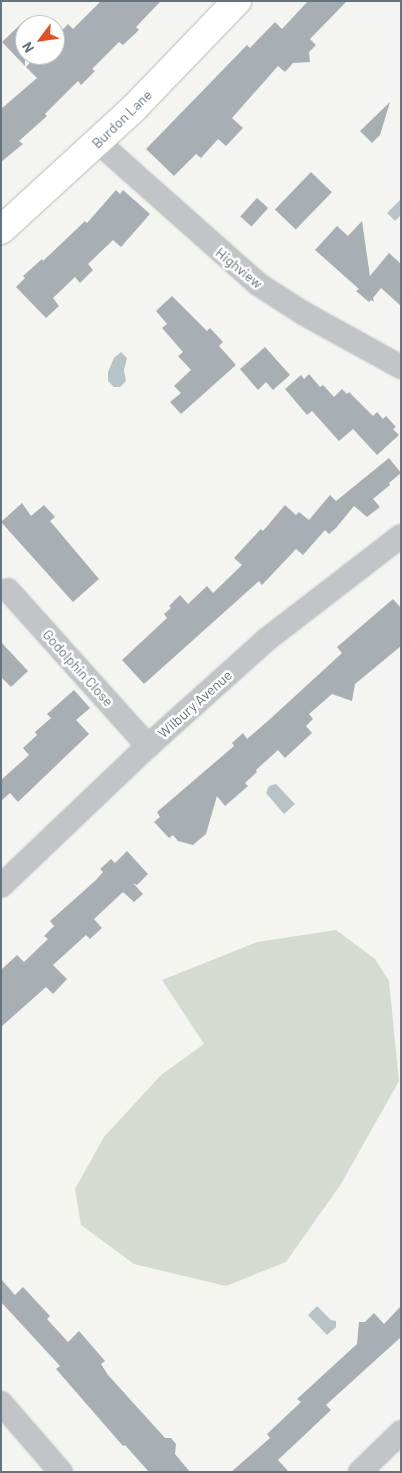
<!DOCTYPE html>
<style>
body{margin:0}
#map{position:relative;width:402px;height:1473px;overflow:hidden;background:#f4f4f0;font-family:Barlow,sans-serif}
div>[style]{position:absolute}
.green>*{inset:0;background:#d5dbd1}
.water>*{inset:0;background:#b8c3c7}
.building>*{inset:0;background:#a8afb4;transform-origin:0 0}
.roads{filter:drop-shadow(0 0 1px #b4b8bc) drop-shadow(0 0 1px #b4b8bc)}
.street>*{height:22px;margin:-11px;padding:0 11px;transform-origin:11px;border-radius:11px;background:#c2c5c8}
.secondary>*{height:28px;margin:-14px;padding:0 14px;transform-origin:14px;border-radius:14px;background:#fff}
span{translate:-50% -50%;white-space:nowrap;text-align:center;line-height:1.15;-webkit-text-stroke:5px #fff;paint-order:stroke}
.street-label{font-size:14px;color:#647380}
.frame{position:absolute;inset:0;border:2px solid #647380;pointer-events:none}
.north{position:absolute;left:15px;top:15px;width:50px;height:50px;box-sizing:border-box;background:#fff;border:1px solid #c1c7cc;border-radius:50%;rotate:239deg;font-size:14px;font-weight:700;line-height:20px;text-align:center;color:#647380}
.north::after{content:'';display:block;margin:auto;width:18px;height:22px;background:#dd5227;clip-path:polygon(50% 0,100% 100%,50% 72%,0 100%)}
</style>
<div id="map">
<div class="green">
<i style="clip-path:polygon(336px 930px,375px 959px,389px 981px,399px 1081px,341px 1184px,286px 1262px,226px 1286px,134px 1264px,81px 1225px,75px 1189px,104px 1137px,161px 1075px,204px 1044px,162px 980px,257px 942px)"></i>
</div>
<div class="water">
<i style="clip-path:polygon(401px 199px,401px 215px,395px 221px,387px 213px)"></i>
<i style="clip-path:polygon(121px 352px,127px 358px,124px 370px,126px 381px,120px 387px,114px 387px,108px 381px,108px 372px,114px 358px)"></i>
<i style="clip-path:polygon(276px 784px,295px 804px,284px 814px,266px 793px,269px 786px)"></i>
<i style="clip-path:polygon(317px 1306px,331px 1320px,336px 1321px,336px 1327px,327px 1335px,308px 1315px)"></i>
</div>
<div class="building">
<i style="clip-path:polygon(101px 1px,161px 1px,136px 27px,139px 30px,123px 45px,119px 42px,92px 69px,95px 71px,81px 85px,78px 81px,45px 114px,47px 116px,19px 141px,23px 144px,1px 162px,1px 109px,37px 78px,26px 67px,37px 55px,55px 55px,55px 38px,68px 24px,73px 29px)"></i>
<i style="clip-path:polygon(308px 1px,347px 1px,310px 39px,316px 45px,309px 52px,310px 62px,293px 63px,285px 72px,278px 66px,232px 118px,243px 128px,226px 146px,218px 139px,201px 158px,196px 154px,174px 176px,146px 149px,247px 45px,250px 48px,275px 22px,282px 29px)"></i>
<i style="clip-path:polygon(25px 20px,25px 66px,2px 42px)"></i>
<i style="clip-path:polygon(390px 102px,380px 135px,372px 143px,360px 131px)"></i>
<i style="left:311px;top:172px;width:29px;height:52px;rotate:44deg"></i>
<i style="clip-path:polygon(116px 190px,120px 194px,123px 190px,150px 214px,121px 247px,113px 240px,88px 264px,93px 270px,80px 283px,75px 277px,53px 298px,59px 306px,46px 318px,16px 287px,25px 278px,23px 276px,42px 259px,43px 261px,85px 221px,87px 223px)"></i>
<i style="left:257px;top:198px;width:15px;height:25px;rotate:42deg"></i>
<i style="clip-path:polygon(362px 221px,370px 276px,389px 253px,401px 264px,401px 306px,381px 288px,373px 298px,374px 302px,371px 300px,369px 302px,356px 291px,359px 289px,315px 250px,337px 226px,348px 236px)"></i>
<i style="clip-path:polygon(172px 296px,207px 331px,210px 328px,223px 342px,219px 346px,236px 365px,181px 414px,170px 402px,181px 393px,174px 386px,191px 370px,178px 356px,183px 352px,162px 328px,167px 324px,156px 311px)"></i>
<i style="clip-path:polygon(265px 347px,290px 375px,273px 390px,266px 382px,258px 390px,240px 369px)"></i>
<i style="clip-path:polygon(309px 374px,320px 387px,323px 385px,334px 397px,342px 389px,347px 394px,349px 392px,373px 416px,377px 412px,383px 419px,386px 416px,396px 427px,393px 429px,399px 435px,377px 455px,353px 429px,339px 441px,312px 411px,307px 415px,285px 389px,301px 375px,304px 379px)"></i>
<i style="clip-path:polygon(389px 458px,401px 473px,389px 483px,390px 485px,373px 499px,380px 507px,367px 517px,354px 506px,336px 528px,329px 534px,325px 530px,303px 555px,296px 549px,262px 585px,259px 581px,144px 684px,122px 660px,167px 618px,164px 614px,171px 608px,169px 606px,180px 595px,188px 604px,207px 586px,213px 593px,242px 565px,234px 558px,261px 529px,263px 531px,285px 505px,296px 515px,299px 512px,309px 520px,330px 495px,336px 501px)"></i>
<i style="clip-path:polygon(22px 503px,31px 516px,44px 505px,55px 517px,50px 521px,99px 579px,73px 602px,1px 522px)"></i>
<i style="clip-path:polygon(393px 599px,401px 608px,401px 646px,355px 684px,352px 701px,332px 694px,309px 714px,313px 719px,306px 726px,312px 733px,285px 758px,278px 750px,256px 770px,257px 772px,245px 783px,248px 786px,225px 806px,217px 796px,206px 834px,193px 845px,178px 841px,173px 835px,169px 838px,154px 822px,160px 817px,157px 812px,234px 746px,232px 743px,243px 733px,247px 739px,269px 720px,342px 653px,337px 647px)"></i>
<i style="clip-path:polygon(1px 642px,28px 671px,11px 687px,1px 677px)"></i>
<i style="clip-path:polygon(74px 690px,90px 708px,76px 720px,89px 734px,18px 802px,10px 793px,1px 801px,1px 780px,29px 755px,23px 748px,37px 735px,35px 732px,51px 718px,47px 714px)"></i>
<i style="clip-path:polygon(127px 851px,148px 874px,137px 885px,133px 883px,143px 894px,134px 902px,123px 892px,94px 919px,102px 928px,90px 939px,86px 935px,53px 965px,67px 979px,53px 994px,46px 987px,1px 1027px,1px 970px,17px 955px,24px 962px,48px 939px,44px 936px,54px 926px,50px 921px,96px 880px,103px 872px,100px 869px,111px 859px,115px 863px)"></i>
<i style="clip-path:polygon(1px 1279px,15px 1295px,23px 1287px,50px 1316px,47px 1319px,68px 1342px,79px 1331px,105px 1361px,101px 1364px,108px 1375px,165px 1438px,171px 1438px,176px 1444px,175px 1454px,190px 1472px,149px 1472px,125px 1445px,123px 1446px,56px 1369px,60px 1366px,1px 1302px)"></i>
<i style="clip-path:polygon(401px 1306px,401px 1337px,326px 1405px,331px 1410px,278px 1460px,289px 1472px,231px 1472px,270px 1438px,267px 1434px,301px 1402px,297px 1399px,357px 1344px,359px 1322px,365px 1322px,374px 1313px,384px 1324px)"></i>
</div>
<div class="roads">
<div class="street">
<i style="left:98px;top:142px;width:214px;rotate:41.6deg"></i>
<i style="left:258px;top:284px;width:54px;rotate:32.8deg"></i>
<i style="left:303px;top:313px;width:112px;rotate:28.9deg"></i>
<i style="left:8px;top:590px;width:210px;rotate:48.1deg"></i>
<i style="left:1px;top:886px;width:203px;rotate:-43.6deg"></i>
<i style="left:148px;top:746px;width:159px;rotate:-41.9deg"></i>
<i style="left:266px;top:640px;width:170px;rotate:-37.6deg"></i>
<i style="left:1px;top:1403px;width:91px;rotate:49deg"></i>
<i style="left:360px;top:1472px;width:57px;rotate:-44.3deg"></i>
</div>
<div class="secondary">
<i style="left:1px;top:230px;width:180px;rotate:-42.5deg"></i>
<i style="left:134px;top:108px;width:149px;rotate:-46.1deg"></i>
</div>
</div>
<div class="street-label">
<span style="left:122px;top:119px;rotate:-44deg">Burdon Lane</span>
<span style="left:239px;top:268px;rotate:39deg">Highview</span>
<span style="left:78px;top:668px;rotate:48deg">Godolphin Close</span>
<span style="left:195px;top:704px;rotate:-42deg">Wilbury Avenue</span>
</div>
<div class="frame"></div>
<div class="north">N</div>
</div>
